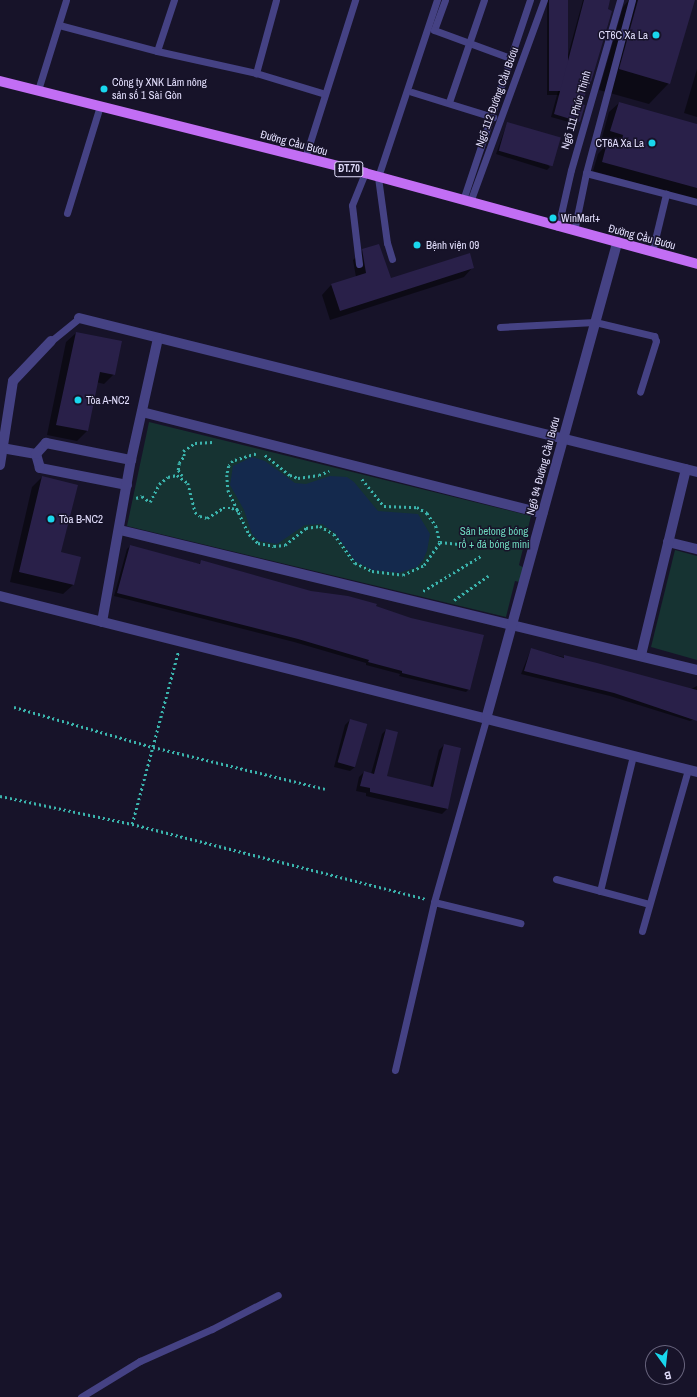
<!DOCTYPE html>
<meta charset="utf-8">
<style>
body{margin:0}
#map{position:relative;width:697px;height:1397px;overflow:hidden;background:#171329;font-family:"Archivo Narrow",sans-serif}
div>[style]{position:absolute}
.green>*{inset:0;background:#163332}
.water>*{inset:0;background:#14294d}
.shadow>*{inset:0;background:#0007;transform-origin:0 0}
.building>*{inset:0;background:#292049;transform-origin:0 0}
.path>*{height:2.5px;margin-top:-1.25px;transform-origin:0;background:repeating-linear-gradient(90deg,#3bb4ad 0 2px,transparent 0 5px)}
.lane>*{height:7px;margin:-3.5px;padding:0 3.5px;transform-origin:3.5px;border-radius:3.5px;background:#454284}
.street>*{height:10px;margin:-5px;padding:0 5px;transform-origin:5px;border-radius:5px;background:#454284}
.primary>*{height:10px;margin:-5px;padding:0 5px;transform-origin:5px;border-radius:5px;background:#c26ef4}
.dots>*{width:11px;height:11px;translate:-50% -50%;box-sizing:border-box;border:2px solid #171329;border-radius:50%}
span{translate:-50% -50%;white-space:nowrap;text-align:center;line-height:1.15;-webkit-text-stroke:3px #171329;paint-order:stroke}
.shield-label span{padding:1px 3px;background:#171329;border:1px solid;border-radius:3px;-webkit-text-stroke-width:0}
.shield-label{font-size:10px;color:#e2defc;font-weight:700}
.poi-label{font-size:11px;color:#e2defc}
.right{translate:-100% -50%;text-align:right}
.left{translate:0 -50%;text-align:left}
.street-label{font-size:11px;color:#e2defc}
.park-label{font-size:11px;color:#6ed8be}
.north{position:absolute;left:645px;top:1345px;width:40px;height:40px;box-sizing:border-box;background:#171329;border:1px solid #68647d;border-radius:50%;rotate:165deg;font-size:11px;font-weight:700;line-height:16px;text-align:center;color:#e2defc}
.north::after{content:'';display:block;margin:auto;width:14px;height:18px;background:#19d7ed;clip-path:polygon(50% 0,100% 100%,50% 72%,0 100%)}
</style>
<div id="map">
<div class="green">
<i style="clip-path:polygon(149px 422px,531px 516px,519px 565px,524px 568px,520px 582px,515px 581px,506px 617px,127px 526px)"></i>
<i style="clip-path:polygon(675px 550px,697px 556px,697px 660px,651px 647px)"></i>
</div>
<div class="water">
<i style="clip-path:polygon(252px 457px,265px 461px,295px 483px,306px 484px,330px 476px,347px 477px,354px 482px,378px 511px,418px 514px,430px 534px,427px 551px,423px 560px,417px 567px,399px 573px,372px 570px,355px 561px,335px 533px,322px 524px,305px 525px,277px 544px,259px 541px,252px 534px,244px 510px,230px 485px,233px 466px)"></i>
</div>
<div class="shadow">
<i style="left:547px;top:0;width:20px;height:95px"></i>
<i style="clip-path:polygon(583px 0,609px 0,580px 105px,579px 121px,576px 124px,551px 117px)"></i>
<i style="clip-path:polygon(629px 0,690px 0,669px 83px,649px 104px,599px 90px,623px 7px)"></i>
<i style="clip-path:polygon(697px 69px,697px 117px,684px 113px)"></i>
<i style="clip-path:polygon(619px 103px,697px 125px,697px 200px,593px 171px,598px 154px,608px 143px,601px 141px,609px 112px)"></i>
<i style="clip-path:polygon(507px 123px,550px 167px,547px 170px,496px 154px)"></i>
<i style="clip-path:polygon(363px 250px,390px 279px,473px 267px,464px 277px,330px 320px,322px 295px,331px 285px,356px 277px,353px 260px)"></i>
<i style="clip-path:polygon(76px 333px,114px 374px,104px 384px,96px 382px,87px 431px,77px 441px,47px 435px,66px 342px)"></i>
<i style="clip-path:polygon(42px 477px,60px 553px,73px 585px,63px 594px,10px 582px,32px 487px)"></i>
<i style="clip-path:polygon(130px 546px,199px 564px,202px 561px,311px 592px,375px 606px,469px 689px,466px 692px,399px 676px,400px 674px,366px 665px,366px 663px,294px 642px,114px 596px,127px 549px)"></i>
<i style="clip-path:polygon(531px 649px,691px 689px,697px 686px,697px 718px,690px 721px,610px 696px,521px 674px)"></i>
<i style="clip-path:polygon(350px 720px,355px 767px,350px 771px,334px 767px,345px 725px)"></i>
<i style="clip-path:polygon(386px 730px,386px 777px,430px 787px,439px 750px,444px 745px,460px 749px,447px 809px,442px 814px,366px 796px,366px 793px,356px 791px,359px 777px,364px 772px,371px 774px,382px 734px)"></i>
</div>
<div class="building">
<i style="left:549px;top:0;width:19px;height:91px"></i>
<i style="clip-path:polygon(584px 0,610px 0,608px 9px,612px 11px,591px 82px,581px 104px,585px 105px,580px 122px,554px 114px)"></i>
<i style="clip-path:polygon(638px 0,695px 0,670px 84px,619px 69px)"></i>
<i style="clip-path:polygon(619px 102px,697px 124px,697px 188px,602px 162px,607px 143px,621px 145px,623px 135px,610px 131px)"></i>
<i style="left:507px;top:122px;width:56px;height:30px;rotate:16deg"></i>
<i style="clip-path:polygon(379px 244px,391px 278px,470px 253px,474px 268px,340px 311px,331px 284px,366px 273px,362px 249px)"></i>
<i style="clip-path:polygon(76px 332px,122px 341px,115px 375px,100px 372px,88px 431px,56px 425px)"></i>
<i style="clip-path:polygon(42px 476px,78px 485px,61px 552px,81px 557px,74px 585px,19px 572px)"></i>
<i style="clip-path:polygon(130px 545px,200px 564px,201px 560px,311px 591px,348px 596px,377px 604px,376px 606px,411px 618px,484px 635px,470px 690px,402px 673px,402px 671px,368px 662px,369px 660px,298px 639px,117px 593px)"></i>
<i style="clip-path:polygon(531px 648px,564px 658px,564px 655px,597px 663px,697px 690px,697px 721px,614px 693px,524px 671px)"></i>
<i style="left:350px;top:719px;width:18px;height:45px;rotate:16deg"></i>
<i style="clip-path:polygon(386px 729px,398px 732px,387px 776px,433px 787px,444px 744px,461px 748px,448px 809px,370px 792px,370px 788px,360px 786px,364px 771px,374px 774px)"></i>
</div>
<div class="path">
<i style="left:256px;top:454px;width:24px;rotate:163deg"></i>
<i style="left:233px;top:461px;width:6px;rotate:129deg"></i>
<i style="left:229px;top:466px;width:9px;rotate:103deg"></i>
<i style="left:227px;top:475px;width:15px;rotate:86deg"></i>
<i style="left:228px;top:490px;width:49px;rotate:64.5deg"></i>
<i style="left:249px;top:534px;width:13px;rotate:45deg"></i>
<i style="left:258px;top:543px;width:16px;rotate:11deg"></i>
<i style="left:274px;top:546px;width:11px;rotate:-5deg"></i>
<i style="left:285px;top:545px;width:27px;rotate:-39deg"></i>
<i style="left:306px;top:528px;width:14px;rotate:-8deg"></i>
<i style="left:320px;top:526px;width:16px;rotate:30deg"></i>
<i style="left:334px;top:534px;width:36px;rotate:54deg"></i>
<i style="left:355px;top:563px;width:19px;rotate:25deg"></i>
<i style="left:372px;top:571px;width:31px;rotate:7deg"></i>
<i style="left:403px;top:575px;width:23px;rotate:-25deg"></i>
<i style="left:424px;top:565px;width:28px;rotate:-55deg"></i>
<i style="left:265px;top:455px;width:32px;rotate:39deg"></i>
<i style="left:290px;top:475px;width:9px;rotate:21deg"></i>
<i style="left:298px;top:478px;width:21px;rotate:-8deg"></i>
<i style="left:319px;top:475px;width:11px;rotate:-22deg"></i>
<i style="left:182px;top:476px;width:7px;rotate:-124deg"></i>
<i style="left:178px;top:470px;width:7px;rotate:-82deg"></i>
<i style="left:179px;top:463px;width:9px;rotate:-54deg"></i>
<i style="left:184px;top:456px;width:5px;rotate:-101deg"></i>
<i style="left:183px;top:451px;width:14px;rotate:-34deg"></i>
<i style="left:195px;top:443px;width:18px;rotate:-3deg"></i>
<i style="left:362px;top:479px;width:35px;rotate:51deg"></i>
<i style="left:384px;top:506px;width:33px;rotate:2deg"></i>
<i style="left:417px;top:507px;width:12px;rotate:31deg"></i>
<i style="left:427px;top:513px;width:16px;rotate:55deg"></i>
<i style="left:436px;top:526px;width:16px;rotate:76deg"></i>
<i style="left:440px;top:542px;width:31px;rotate:6deg"></i>
<i style="left:136px;top:498px;width:6px;rotate:-18deg"></i>
<i style="left:142px;top:496px;width:10px;rotate:37deg"></i>
<i style="left:150px;top:502px;width:20px;rotate:-63deg"></i>
<i style="left:159px;top:484px;width:11px;rotate:-38deg"></i>
<i style="left:168px;top:477px;width:9px;rotate:-13deg"></i>
<i style="left:177px;top:475px;width:14px;rotate:36deg"></i>
<i style="left:188px;top:483px;width:30px;rotate:76deg"></i>
<i style="left:195px;top:512px;width:6px;rotate:39deg"></i>
<i style="left:200px;top:516px;width:7px;rotate:16deg"></i>
<i style="left:207px;top:518px;width:19px;rotate:-32deg"></i>
<i style="left:223px;top:508px;width:9px"></i>
<i style="left:232px;top:508px;width:10px;rotate:24deg"></i>
<i style="left:423px;top:591px;width:68px;rotate:-31.1deg"></i>
<i style="left:454px;top:600px;width:42px;rotate:-35.2deg"></i>
<i style="left:14px;top:707px;width:145px;rotate:16.1deg"></i>
<i style="left:153px;top:747px;width:177px;rotate:13.7deg"></i>
<i style="left:0;top:796px;width:135px;rotate:12deg"></i>
<i style="left:132px;top:824px;width:303px;rotate:14.3deg"></i>
<i style="left:132px;top:824px;width:178px;rotate:-75deg"></i>
</div>
<div class="lane">
<i style="left:276px;top:0;width:76px;rotate:105.3deg"></i>
<i style="left:256px;top:73px;width:72px;rotate:16.9deg"></i>
<i style="left:445px;top:0;width:32px;rotate:110deg"></i>
<i style="left:434px;top:30px;width:81px;rotate:20.2deg"></i>
<i style="left:59px;top:25px;width:101px;rotate:14.9deg"></i>
<i style="left:157px;top:51px;width:54px;rotate:-71.6deg"></i>
<i style="left:157px;top:51px;width:101px;rotate:12.5deg"></i>
<i style="left:38px;top:90px;width:94px;rotate:-72.7deg"></i>
<i style="left:412px;top:92px;width:85px;rotate:17.2deg"></i>
<i style="left:449px;top:102px;width:108px;rotate:-71.1deg"></i>
<i style="left:305px;top:158px;width:166px;rotate:-72.4deg"></i>
<i style="left:586px;top:173px;width:179px;rotate:-75.1deg"></i>
<i style="left:463px;top:200px;width:211px;rotate:-71.5deg"></i>
<i style="left:470px;top:202px;width:215px;rotate:-69.9deg"></i>
<i style="left:67px;top:213px;width:112px;rotate:-72.9deg"></i>
<i style="left:558px;top:227px;width:58px;rotate:-77.2deg"></i>
<i style="left:571px;top:170px;width:177px;rotate:-73.9deg"></i>
<i style="left:574px;top:231px;width:59px;rotate:-78.3deg"></i>
<i style="left:586px;top:173px;width:115px;rotate:14.6deg"></i>
<i style="left:652px;top:252px;width:60px;rotate:-76.4deg"></i>
<i style="left:392px;top:259px;width:17px;rotate:-107deg"></i>
<i style="left:387px;top:243px;width:67px;rotate:-97.8deg"></i>
<i style="left:378px;top:177px;width:187px;rotate:-71.6deg"></i>
<i style="left:359px;top:264px;width:59px;rotate:-96.8deg"></i>
<i style="left:352px;top:205px;width:35px;rotate:-68deg"></i>
<i style="left:500px;top:327px;width:95px;rotate:-3deg"></i>
<i style="left:595px;top:322px;width:61px;rotate:13.3deg"></i>
<i style="left:654px;top:336px;width:5px;rotate:68deg"></i>
<i style="left:656px;top:341px;width:53px;rotate:107.4deg"></i>
<i style="left:51px;top:341px;width:36px;rotate:-39deg"></i>
<i style="left:556px;top:879px;width:96px;rotate:15deg"></i>
<i style="left:600px;top:891px;width:139px;rotate:-76.3deg"></i>
<i style="left:434px;top:902px;width:89px;rotate:13.7deg"></i>
<i style="left:642px;top:931px;width:167px;rotate:-74.1deg"></i>
<i style="left:395px;top:1070px;width:172px;rotate:-76.9deg"></i>
<i style="left:434px;top:902px;width:190px;rotate:-74.1deg"></i>
<i style="left:81px;top:1397px;width:69px;rotate:-31.4deg"></i>
<i style="left:140px;top:1361px;width:79px;rotate:-24deg"></i>
<i style="left:212px;top:1329px;width:74px;rotate:-27.3deg"></i>
</div>
<div class="street">
<i style="left:79px;top:318px;width:637px;rotate:13.99deg"></i>
<i style="left:142px;top:412px;width:413px;rotate:14.2deg"></i>
<i style="left:2px;top:448px;width:35px;rotate:10deg"></i>
<i style="left:0;top:465px;width:85px;rotate:-81.2deg"></i>
<i style="left:13px;top:381px;width:55px;rotate:-46.5deg"></i>
<i style="left:127px;top:485px;width:89px;rotate:-168.9deg"></i>
<i style="left:40px;top:468px;width:15px;rotate:-106deg"></i>
<i style="left:36px;top:454px;width:15px;rotate:-48deg"></i>
<i style="left:46px;top:443px;width:87px;rotate:11.3deg"></i>
<i style="left:120px;top:530px;width:594px;rotate:13.64deg"></i>
<i style="left:668px;top:542px;width:30px;rotate:14deg"></i>
<i style="left:0;top:596px;width:719px;rotate:14.17deg"></i>
<i style="left:102px;top:622px;width:165px;rotate:-79.9deg"></i>
<i style="left:131px;top:460px;width:125px;rotate:-77.5deg"></i>
<i style="left:641px;top:655px;width:191px;rotate:-76.4deg"></i>
<i style="left:486px;top:719px;width:495px;rotate:-74.6deg"></i>
</div>
<div class="primary">
<i style="left:0;top:81px;width:376px;rotate:14.1deg"></i>
<i style="left:365px;top:173px;width:344px;rotate:15.3deg"></i>
</div>
<div class="dots">
<i style="left:656px;top:35px;background:#19d7ed"></i>
<i style="left:104px;top:89px;background:#19d7ed"></i>
<i style="left:652px;top:143px;background:#19d7ed"></i>
<i style="left:553px;top:218px;background:#19d7ed"></i>
<i style="left:417px;top:245px;background:#19d7ed"></i>
<i style="left:78px;top:400px;background:#19d7ed"></i>
<i style="left:51px;top:519px;background:#19d7ed"></i>
</div>
<div class="shield-label">
<span style="left:349px;top:169px">ĐT.70</span>
</div>
<div class="poi-label">
<span class="right" style="left:648px;top:35px">CT6C Xa La</span>
<span class="left" style="left:112px;top:89px">Công ty XNK Lâm nông<br>sản số 1 Sài Gòn</span>
<span class="right" style="left:644px;top:143px">CT6A Xa La</span>
<span class="left" style="left:561px;top:218px">WinMart+</span>
<span class="left" style="left:426px;top:245px">Bệnh viện 09</span>
<span class="left" style="left:86px;top:400px">Tòa A-NC2</span>
<span class="left" style="left:59px;top:519px">Tòa B-NC2</span>
</div>
<div class="street-label">
<span style="left:497px;top:97px;rotate:-70deg">Ngõ 112 Đường Cầu Bươu</span>
<span style="left:576px;top:110px;rotate:-74deg">Ngõ 111 Phúc Thịnh</span>
<span style="left:294px;top:143px;rotate:15deg">Đường Cầu Bươu</span>
<span style="left:642px;top:237px;rotate:15deg">Đường Cầu Bươu</span>
<span style="left:543px;top:466px;rotate:-75deg">Ngõ 94 Đường Cầu Bươu</span>
</div>
<div class="park-label">
<span style="left:494px;top:538px">Sân betong bóng<br>rổ + đá bóng mini</span>
</div>
<div class="north">B</div>
</div>
